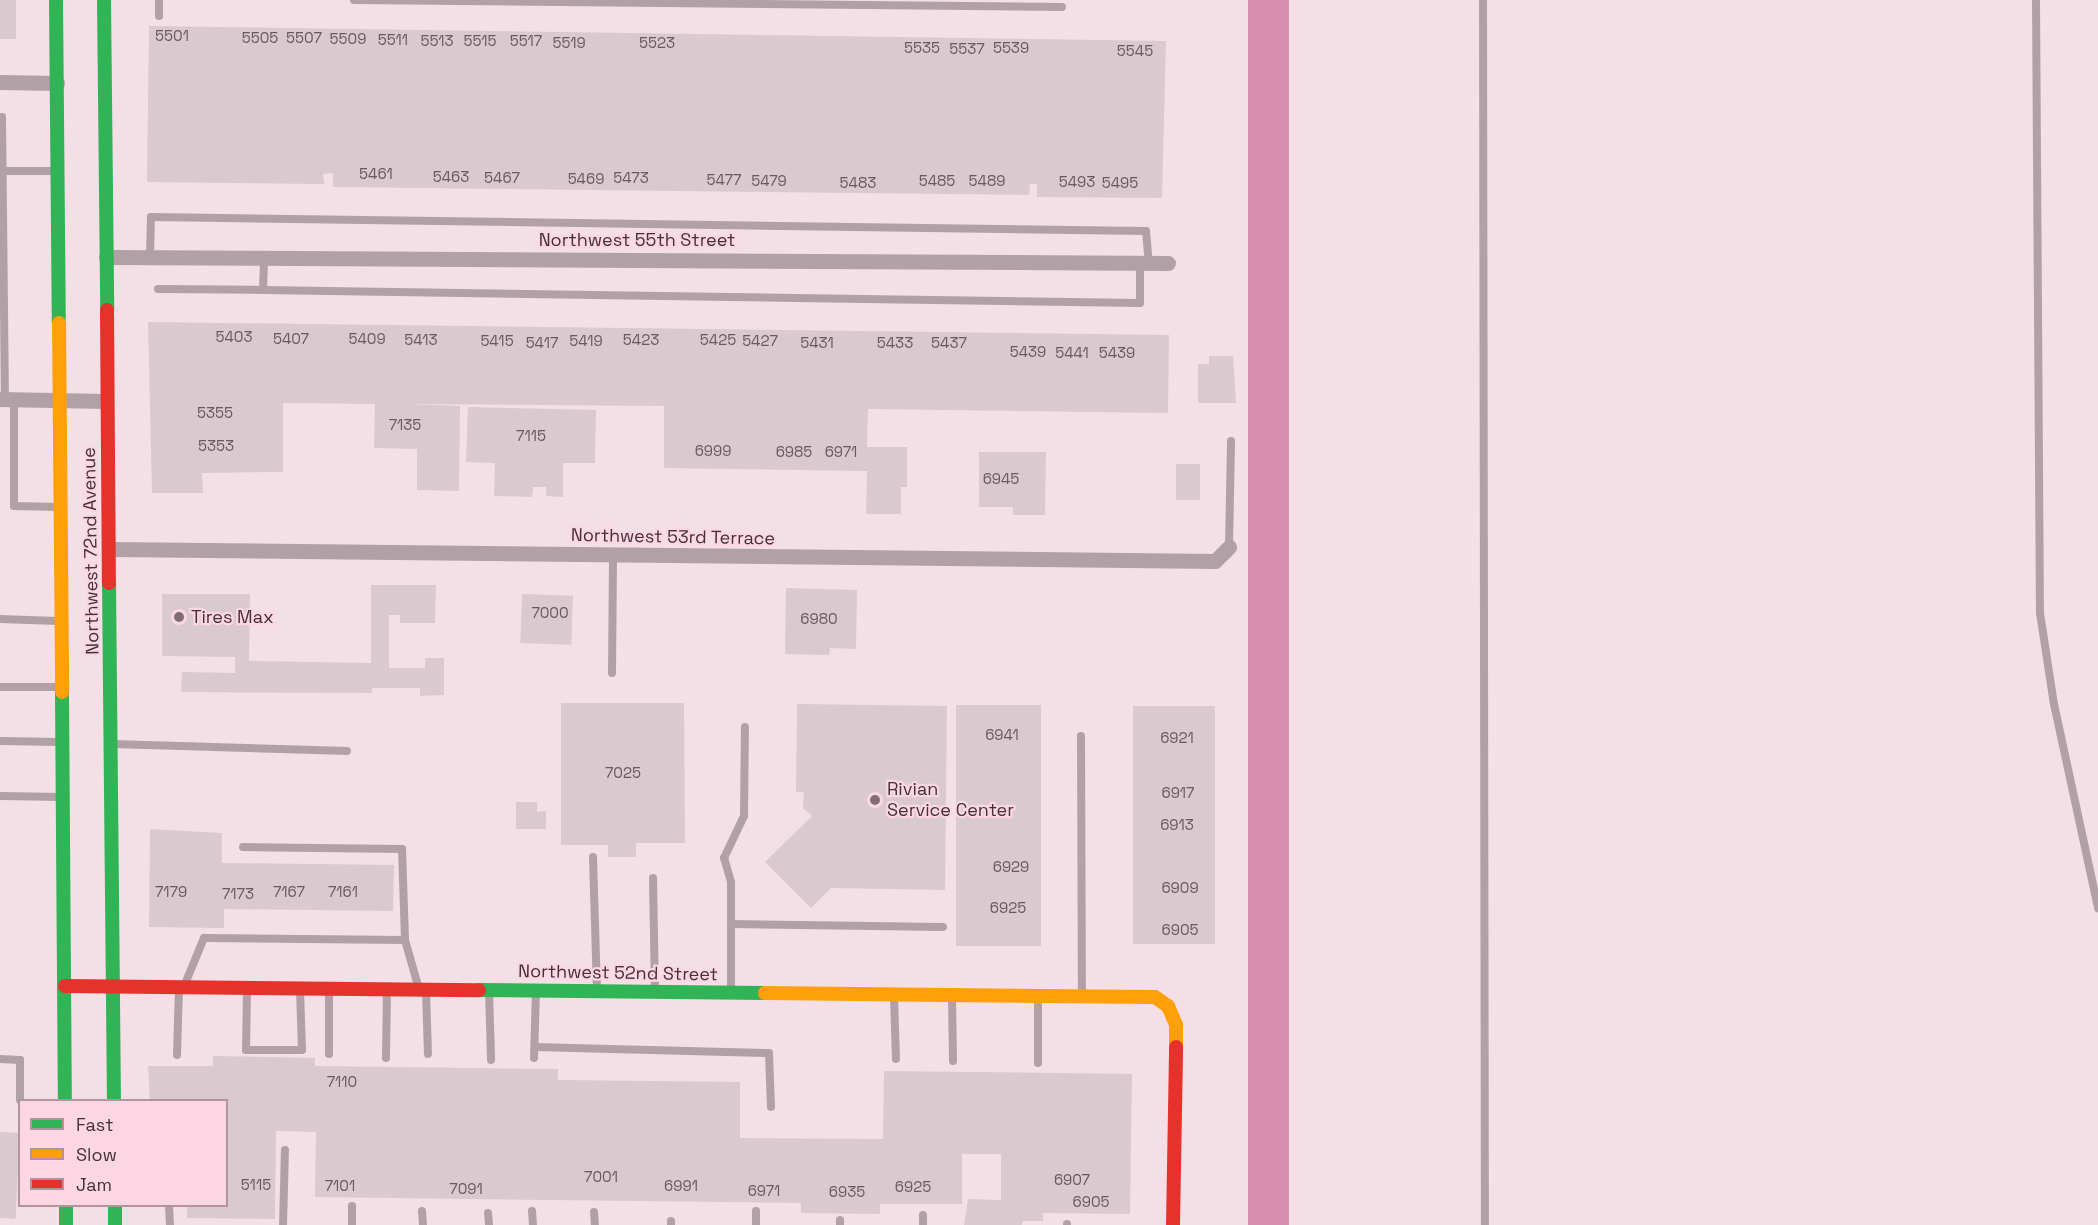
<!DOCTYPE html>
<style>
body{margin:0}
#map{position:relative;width:2098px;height:1225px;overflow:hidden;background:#f4dfe7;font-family:"Space Grotesk",sans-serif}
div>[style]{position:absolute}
.water>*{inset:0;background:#d791ae;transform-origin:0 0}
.building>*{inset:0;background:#dac9cf;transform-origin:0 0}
.lane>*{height:8px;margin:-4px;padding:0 4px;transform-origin:4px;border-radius:4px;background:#b1a1a6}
.street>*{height:15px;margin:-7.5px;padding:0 7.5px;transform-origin:7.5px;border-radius:7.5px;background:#b1a1a6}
.fast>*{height:14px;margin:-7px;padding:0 7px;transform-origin:7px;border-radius:7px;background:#30b455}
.slow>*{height:14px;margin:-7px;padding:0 7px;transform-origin:7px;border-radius:7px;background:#ff9f0a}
.jam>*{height:14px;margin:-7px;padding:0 7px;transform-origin:7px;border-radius:7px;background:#e5322d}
.dots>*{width:16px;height:16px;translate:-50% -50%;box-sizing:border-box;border:3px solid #fdd6e4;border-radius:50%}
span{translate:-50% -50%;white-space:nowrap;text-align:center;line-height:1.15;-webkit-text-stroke:4.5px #fdd6e4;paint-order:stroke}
.number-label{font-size:15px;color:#695a60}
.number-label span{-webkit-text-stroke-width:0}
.street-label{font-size:18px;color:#403237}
.poi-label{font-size:18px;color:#403237}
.left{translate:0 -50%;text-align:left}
.legend{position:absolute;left:18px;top:1099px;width:210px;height:108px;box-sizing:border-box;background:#fdd6e4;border:2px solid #b1949f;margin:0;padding:8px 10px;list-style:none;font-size:18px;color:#403237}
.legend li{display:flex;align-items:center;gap:12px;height:30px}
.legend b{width:30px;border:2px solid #b1949f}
</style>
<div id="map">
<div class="water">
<i style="left:1248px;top:0;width:41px;height:1225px"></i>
</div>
<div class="building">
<i style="left:0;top:0;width:16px;height:39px"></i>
<i style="clip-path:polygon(149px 26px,1166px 41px,1162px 198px,1037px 197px,1037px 184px,1030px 184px,1029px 195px,333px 187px,333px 173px,323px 174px,324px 184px,147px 182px)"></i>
<i style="clip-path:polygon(148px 322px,1169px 335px,1168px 413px,868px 409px,867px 447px,907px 447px,907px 487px,901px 487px,901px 514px,866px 514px,867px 471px,664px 468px,664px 406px,408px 404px,460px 406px,459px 491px,417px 490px,417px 449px,374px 448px,375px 404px,283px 403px,283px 472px,202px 473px,203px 493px,152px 493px)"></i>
<i style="clip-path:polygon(1209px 356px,1233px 356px,1236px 403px,1198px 403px,1198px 364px,1209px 364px)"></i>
<i style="clip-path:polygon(468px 407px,596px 410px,595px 463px,563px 463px,563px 497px,546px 496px,546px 487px,533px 487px,532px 497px,494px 496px,495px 463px,466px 462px)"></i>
<i style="clip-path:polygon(979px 452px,1046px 452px,1045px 515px,1013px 515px,1013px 507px,979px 507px)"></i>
<i style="left:1176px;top:464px;width:24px;height:36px"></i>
<i style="clip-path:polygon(371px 585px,436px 585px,435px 623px,400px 623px,400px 615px,389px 615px,389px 668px,425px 668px,425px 658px,444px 658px,444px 695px,420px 696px,420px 688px,372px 688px,372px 693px,181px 692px,182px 672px,235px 673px,235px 657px,162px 656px,162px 594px,250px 594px,249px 661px,371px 663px)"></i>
<i style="clip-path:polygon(786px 588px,857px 590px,856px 649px,830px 648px,829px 655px,785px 654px)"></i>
<i style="left:522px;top:594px;width:51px;height:49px;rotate:2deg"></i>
<i style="clip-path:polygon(561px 703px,684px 703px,685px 843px,636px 843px,636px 857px,608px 857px,608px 845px,561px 845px)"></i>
<i style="clip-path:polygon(797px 704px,947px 706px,945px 890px,831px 888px,811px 908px,765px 862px,812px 816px,803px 808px,804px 792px,796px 792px)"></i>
<i style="left:956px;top:705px;width:85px;height:241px"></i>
<i style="left:1133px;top:706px;width:82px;height:238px"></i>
<i style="clip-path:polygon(516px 802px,537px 802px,537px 812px,546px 811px,546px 829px,516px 829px)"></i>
<i style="clip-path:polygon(150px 829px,222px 833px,222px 863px,394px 865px,393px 911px,224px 909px,224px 928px,149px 927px)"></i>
<i style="clip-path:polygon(213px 1056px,315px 1058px,315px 1066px,558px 1069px,558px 1080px,740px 1082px,740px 1138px,883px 1139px,884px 1071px,1132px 1074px,1130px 1214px,1043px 1213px,1043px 1221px,1022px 1221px,1022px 1225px,964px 1225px,968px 1199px,1001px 1200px,1001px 1154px,962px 1154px,962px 1204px,880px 1204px,880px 1214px,801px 1213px,801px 1203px,315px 1197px,316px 1132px,276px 1131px,275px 1219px,187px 1218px,187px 1206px,226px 1206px,226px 1100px,150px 1100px,148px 1066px,213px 1066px)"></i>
<i style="left:0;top:1132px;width:20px;height:86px;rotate:3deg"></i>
</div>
<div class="lane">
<i style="left:354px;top:0;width:708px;rotate:0.57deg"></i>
<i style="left:1483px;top:0;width:1225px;rotate:89.91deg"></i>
<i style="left:2036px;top:0;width:613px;rotate:89.63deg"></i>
<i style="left:2040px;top:613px;width:92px;rotate:81.3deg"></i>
<i style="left:2054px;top:704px;width:209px;rotate:77.8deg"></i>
<i style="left:159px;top:16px;width:16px;rotate:-90deg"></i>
<i style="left:2px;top:117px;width:282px;rotate:89.4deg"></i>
<i style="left:3px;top:171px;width:52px"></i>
<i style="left:150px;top:257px;width:40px;rotate:-88.6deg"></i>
<i style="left:151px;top:217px;width:995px;rotate:0.81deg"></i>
<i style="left:1146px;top:231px;width:32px;rotate:85deg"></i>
<i style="left:158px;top:289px;width:105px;rotate:0.5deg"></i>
<i style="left:263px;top:290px;width:32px;rotate:-88deg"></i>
<i style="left:263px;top:290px;width:877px;rotate:0.85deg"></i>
<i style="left:1140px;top:303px;width:40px;rotate:-90deg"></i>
<i style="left:14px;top:399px;width:107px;rotate:90deg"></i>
<i style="left:14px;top:506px;width:44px;rotate:1.3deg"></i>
<i style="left:1229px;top:547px;width:106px;rotate:-88.9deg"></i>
<i style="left:0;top:619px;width:58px;rotate:2deg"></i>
<i style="left:612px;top:673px;width:116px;rotate:-89.5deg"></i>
<i style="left:0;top:687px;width:59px"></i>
<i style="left:1081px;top:736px;width:259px;rotate:89.8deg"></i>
<i style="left:0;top:741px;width:59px;rotate:1deg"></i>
<i style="left:112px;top:744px;width:235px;rotate:1.7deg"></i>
<i style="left:0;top:796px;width:61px;rotate:0.9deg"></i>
<i style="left:243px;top:847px;width:159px;rotate:0.7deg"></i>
<i style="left:402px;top:849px;width:91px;rotate:88.1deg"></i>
<i style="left:405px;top:940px;width:51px;rotate:74.1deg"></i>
<i style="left:593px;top:857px;width:133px;rotate:88.3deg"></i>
<i style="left:653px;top:878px;width:112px;rotate:89deg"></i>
<i style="left:731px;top:924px;width:212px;rotate:0.8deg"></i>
<i style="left:185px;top:984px;width:50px;rotate:-67.6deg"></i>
<i style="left:204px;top:938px;width:201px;rotate:0.6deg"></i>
<i style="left:247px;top:989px;width:61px;rotate:90.9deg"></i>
<i style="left:246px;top:1050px;width:56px"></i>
<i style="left:302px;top:1050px;width:60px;rotate:-91.9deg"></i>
<i style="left:329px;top:990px;width:64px;rotate:90deg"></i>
<i style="left:426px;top:991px;width:63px;rotate:88.2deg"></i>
<i style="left:489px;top:991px;width:69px;rotate:88.3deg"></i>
<i style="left:731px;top:991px;width:109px;rotate:-90deg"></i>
<i style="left:731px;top:882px;width:25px;rotate:-106deg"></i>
<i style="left:724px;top:858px;width:47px;rotate:-64.5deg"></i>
<i style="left:744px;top:816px;width:89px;rotate:-89.4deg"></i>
<i style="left:894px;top:996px;width:63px;rotate:88.2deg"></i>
<i style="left:952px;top:997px;width:64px;rotate:89.1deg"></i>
<i style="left:1038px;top:997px;width:66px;rotate:90deg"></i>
<i style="left:535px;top:1047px;width:234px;rotate:1.5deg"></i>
<i style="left:769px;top:1053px;width:54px;rotate:87.9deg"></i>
<i style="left:177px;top:1055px;width:67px;rotate:-88.3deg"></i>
<i style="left:386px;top:1058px;width:68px;rotate:-89.2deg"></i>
<i style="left:534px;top:1058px;width:66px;rotate:-88.3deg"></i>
<i style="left:0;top:1059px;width:20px;rotate:3deg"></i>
<i style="left:20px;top:1060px;width:40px;rotate:90deg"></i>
<i style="left:169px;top:1206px;width:19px;rotate:87deg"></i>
<i style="left:352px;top:1206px;width:19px;rotate:90deg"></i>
<i style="left:422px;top:1211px;width:14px;rotate:86deg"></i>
<i style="left:532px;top:1211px;width:14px;rotate:86deg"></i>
<i style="left:756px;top:1211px;width:14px;rotate:90deg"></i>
<i style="left:594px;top:1212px;width:13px;rotate:86deg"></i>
<i style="left:488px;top:1213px;width:12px;rotate:85deg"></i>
<i style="left:923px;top:1215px;width:10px;rotate:90deg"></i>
<i style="left:840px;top:1220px;width:5px;rotate:90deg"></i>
<i style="left:671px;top:1221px;width:4px;rotate:90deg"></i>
<i style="left:1067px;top:1224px;width:1px;rotate:90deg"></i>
<i style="left:283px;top:1225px;width:75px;rotate:-88.5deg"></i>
</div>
<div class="street">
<i style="left:0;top:82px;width:57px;rotate:1deg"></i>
<i style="left:106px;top:257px;width:1062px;rotate:0.32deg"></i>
<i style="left:0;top:399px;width:106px;rotate:1.1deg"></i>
<i style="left:109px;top:549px;width:1106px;rotate:0.62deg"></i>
<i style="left:1215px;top:561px;width:20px;rotate:-45deg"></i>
</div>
<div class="fast">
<i style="left:56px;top:0;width:323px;rotate:89.5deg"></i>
<i style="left:104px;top:0;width:310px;rotate:89.4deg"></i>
<i style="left:109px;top:583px;width:517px;rotate:89.45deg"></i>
<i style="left:62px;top:692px;width:408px;rotate:89.6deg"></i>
<i style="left:479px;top:990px;width:286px;rotate:0.6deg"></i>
<i style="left:66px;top:1206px;width:19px;rotate:90deg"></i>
<i style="left:115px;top:1206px;width:19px;rotate:90deg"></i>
</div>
<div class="slow">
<i style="left:59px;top:323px;width:369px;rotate:89.5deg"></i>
<i style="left:765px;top:993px;width:390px;rotate:0.6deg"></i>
<i style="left:1155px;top:997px;width:16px;rotate:35deg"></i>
<i style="left:1168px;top:1006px;width:21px;rotate:67deg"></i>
<i style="left:1176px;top:1025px;width:22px;rotate:90deg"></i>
</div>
<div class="jam">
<i style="left:107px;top:310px;width:273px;rotate:89.6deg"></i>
<i style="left:65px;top:986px;width:414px;rotate:0.6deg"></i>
<i style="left:1173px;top:1225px;width:178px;rotate:-89deg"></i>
</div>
<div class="dots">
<i style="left:179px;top:617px;background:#7f6f75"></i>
<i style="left:875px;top:800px;background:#7f6f75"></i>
</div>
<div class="number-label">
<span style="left:172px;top:36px">5501</span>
<span style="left:260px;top:38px">5505</span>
<span style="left:304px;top:38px">5507</span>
<span style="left:348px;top:39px">5509</span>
<span style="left:393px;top:40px">5511</span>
<span style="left:437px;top:41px">5513</span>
<span style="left:480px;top:41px">5515</span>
<span style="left:526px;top:41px">5517</span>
<span style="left:569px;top:43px">5519</span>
<span style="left:657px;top:43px">5523</span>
<span style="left:922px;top:48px">5535</span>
<span style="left:1011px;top:48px">5539</span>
<span style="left:967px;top:49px">5537</span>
<span style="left:1135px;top:51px">5545</span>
<span style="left:376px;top:174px">5461</span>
<span style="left:451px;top:177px">5463</span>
<span style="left:502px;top:178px">5467</span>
<span style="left:631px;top:178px">5473</span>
<span style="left:586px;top:179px">5469</span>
<span style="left:724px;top:180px">5477</span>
<span style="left:769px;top:181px">5479</span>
<span style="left:937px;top:181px">5485</span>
<span style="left:987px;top:181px">5489</span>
<span style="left:1077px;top:182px">5493</span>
<span style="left:858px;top:183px">5483</span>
<span style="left:1120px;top:183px">5495</span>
<span style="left:234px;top:337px">5403</span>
<span style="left:291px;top:339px">5407</span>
<span style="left:367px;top:339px">5409</span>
<span style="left:421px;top:340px">5413</span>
<span style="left:641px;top:340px">5423</span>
<span style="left:718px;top:340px">5425</span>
<span style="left:497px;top:341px">5415</span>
<span style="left:586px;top:341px">5419</span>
<span style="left:760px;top:341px">5427</span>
<span style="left:542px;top:343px">5417</span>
<span style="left:817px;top:343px">5431</span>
<span style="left:895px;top:343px">5433</span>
<span style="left:949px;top:343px">5437</span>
<span style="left:1028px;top:352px">5439</span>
<span style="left:1072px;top:353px">5441</span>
<span style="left:1117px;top:353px">5439</span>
<span style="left:215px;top:413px">5355</span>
<span style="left:405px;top:425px">7135</span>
<span style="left:531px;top:436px">7115</span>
<span style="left:216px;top:446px">5353</span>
<span style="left:713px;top:451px">6999</span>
<span style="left:794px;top:452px">6985</span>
<span style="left:841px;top:452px">6971</span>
<span style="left:1001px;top:479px">6945</span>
<span style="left:550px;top:613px">7000</span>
<span style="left:819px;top:619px">6980</span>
<span style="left:1002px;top:735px">6941</span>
<span style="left:1177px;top:738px">6921</span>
<span style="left:623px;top:773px">7025</span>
<span style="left:1178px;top:793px">6917</span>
<span style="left:1177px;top:825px">6913</span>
<span style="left:1011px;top:867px">6929</span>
<span style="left:1180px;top:888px">6909</span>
<span style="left:171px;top:892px">7179</span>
<span style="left:289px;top:892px">7167</span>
<span style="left:343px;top:892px">7161</span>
<span style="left:238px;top:894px">7173</span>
<span style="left:1008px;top:908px">6925</span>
<span style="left:1180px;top:930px">6905</span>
<span style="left:342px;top:1082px">7110</span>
<span style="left:601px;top:1177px">7001</span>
<span style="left:1072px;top:1180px">6907</span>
<span style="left:256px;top:1185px">5115</span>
<span style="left:340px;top:1186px">7101</span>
<span style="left:681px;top:1186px">6991</span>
<span style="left:913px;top:1187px">6925</span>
<span style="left:466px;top:1189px">7091</span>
<span style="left:764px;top:1191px">6971</span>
<span style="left:847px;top:1192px">6935</span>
<span style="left:1091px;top:1202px">6905</span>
</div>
<div class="street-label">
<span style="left:637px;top:240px">Northwest 55th Street</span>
<span style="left:673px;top:537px;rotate:1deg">Northwest 53rd Terrace</span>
<span style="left:91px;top:551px;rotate:-91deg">Northwest 72nd Avenue</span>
<span style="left:618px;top:973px;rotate:1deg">Northwest 52nd Street</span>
</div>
<div class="poi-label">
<span class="left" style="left:191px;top:617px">Tires Max</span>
<span class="left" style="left:887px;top:800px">Rivian<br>Service Center</span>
</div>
<ul class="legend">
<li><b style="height:8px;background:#30b455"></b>Fast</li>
<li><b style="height:8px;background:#ff9f0a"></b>Slow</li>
<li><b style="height:8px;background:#e5322d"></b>Jam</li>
</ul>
</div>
